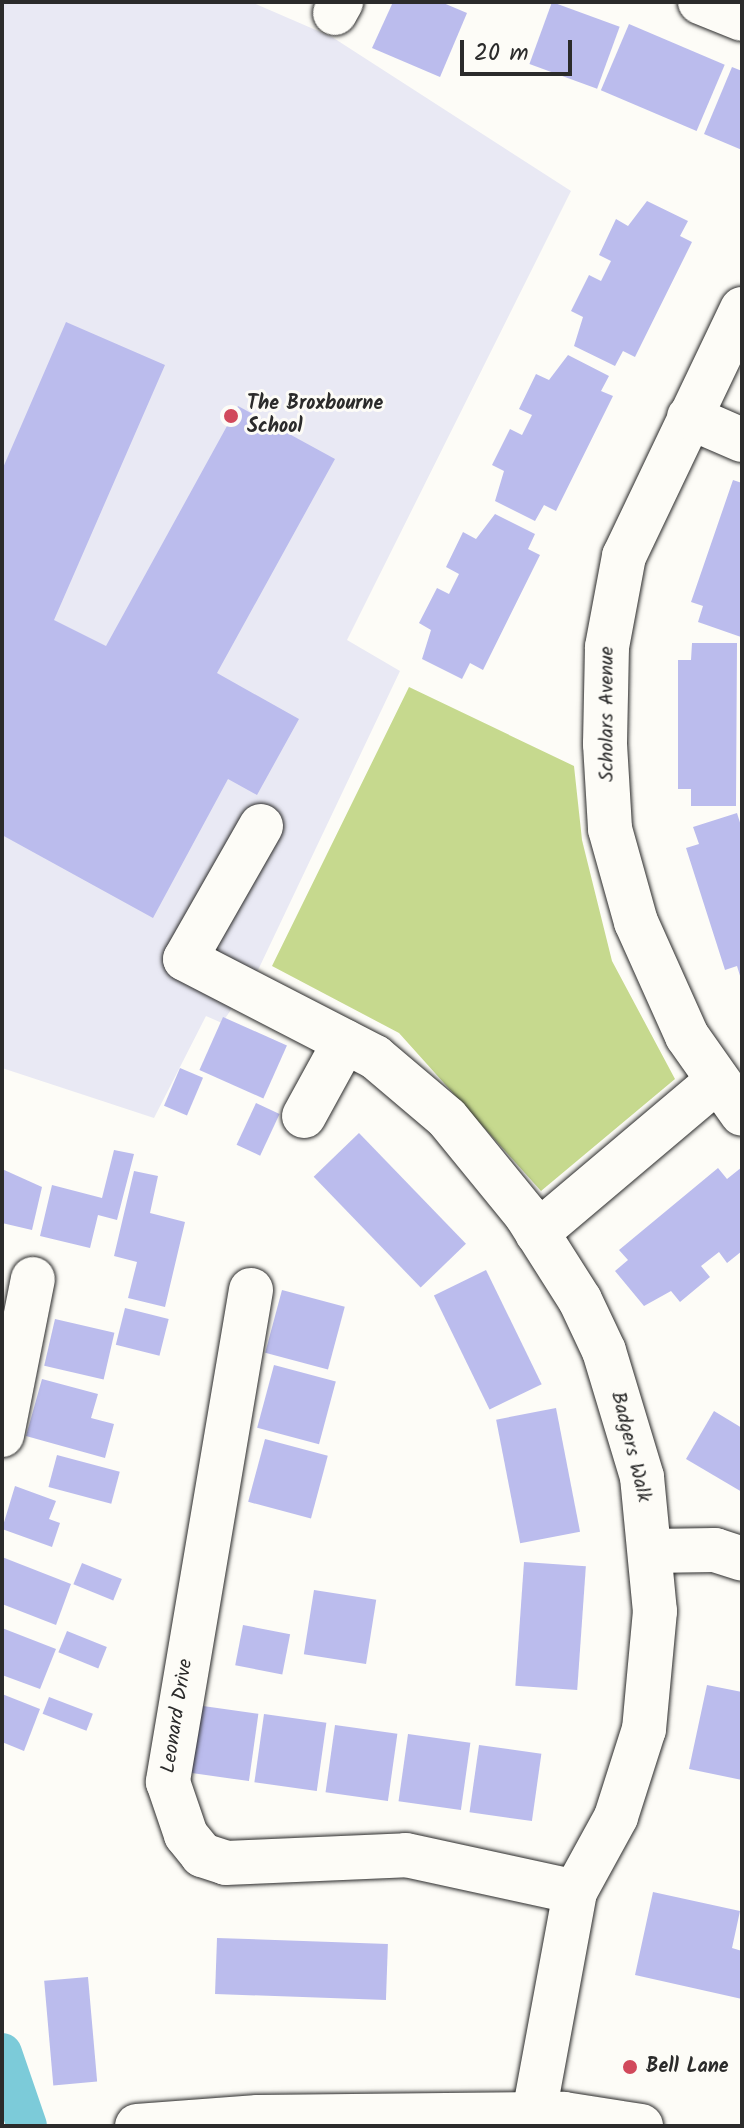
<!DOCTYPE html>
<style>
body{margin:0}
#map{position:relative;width:744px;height:2128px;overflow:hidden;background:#fdfcf7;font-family:Kalam,sans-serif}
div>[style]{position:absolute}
.built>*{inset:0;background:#e9e9f4}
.green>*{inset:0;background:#c6d98e}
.canal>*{height:40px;margin:-20px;padding:0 20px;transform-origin:20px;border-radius:20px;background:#7ccbd9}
.building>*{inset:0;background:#bbbced;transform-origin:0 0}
.roads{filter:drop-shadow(0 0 2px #2b2b2b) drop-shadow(0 0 2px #2b2b2b)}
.minor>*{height:44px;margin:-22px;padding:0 22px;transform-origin:22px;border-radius:22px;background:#fdfcf7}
.major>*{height:44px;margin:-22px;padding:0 22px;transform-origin:22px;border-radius:22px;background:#fdfcf7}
.dots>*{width:22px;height:22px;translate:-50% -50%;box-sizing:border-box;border:4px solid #fdfcf7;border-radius:50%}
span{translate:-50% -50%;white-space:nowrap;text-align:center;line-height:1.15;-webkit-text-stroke:6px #fdfcf7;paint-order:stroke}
.poi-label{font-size:20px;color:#2b2b2b;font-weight:700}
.left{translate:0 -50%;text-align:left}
.street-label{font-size:20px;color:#2b2b2b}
.frame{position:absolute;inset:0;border:4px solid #2b2b2b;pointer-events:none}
.scale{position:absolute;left:460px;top:40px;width:112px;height:36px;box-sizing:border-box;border:4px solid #2b2b2b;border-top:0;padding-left:10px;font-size:24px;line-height:28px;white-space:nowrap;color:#2b2b2b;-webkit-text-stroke:6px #fdfcf7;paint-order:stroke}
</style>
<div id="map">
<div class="built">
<i style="clip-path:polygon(2px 2px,251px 2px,332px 37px,571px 191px,347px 640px,400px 671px,259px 968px,222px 1023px,206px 1016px,154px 1118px,2px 1068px)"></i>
</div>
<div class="green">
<i style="clip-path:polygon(409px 687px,574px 766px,582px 840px,612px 961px,675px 1079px,541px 1191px,399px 1033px,272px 966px)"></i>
</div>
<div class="canal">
<i style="left:2px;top:2053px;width:77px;rotate:71.1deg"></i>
</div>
<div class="building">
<i style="clip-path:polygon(393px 2px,441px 2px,467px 13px,440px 77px,372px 48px)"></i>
<i style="left:552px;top:2px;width:72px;height:66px;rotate:20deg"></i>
<i style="left:629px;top:24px;width:104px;height:72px;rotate:23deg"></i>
<i style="clip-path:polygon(732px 67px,742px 71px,742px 150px,704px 134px)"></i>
<i style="clip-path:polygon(647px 201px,688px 221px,680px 236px,692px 242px,635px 357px,623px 351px,615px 366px,574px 346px,583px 317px,571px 311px,589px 275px,601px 281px,611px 261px,599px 255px,616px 219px,628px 226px)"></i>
<i style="clip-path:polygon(66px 322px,165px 365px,54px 620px,106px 646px,238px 406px,335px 459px,217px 673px,299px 719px,257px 795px,228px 779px,153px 918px,2px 835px,2px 470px)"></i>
<i style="clip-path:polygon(568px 355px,609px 376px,601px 391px,613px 396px,556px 511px,544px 505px,535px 521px,495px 501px,504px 471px,492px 465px,510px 429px,522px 435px,532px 415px,519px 409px,536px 374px,549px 380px)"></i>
<i style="clip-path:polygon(733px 480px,742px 483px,741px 637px,698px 622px,703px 606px,691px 602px)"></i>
<i style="clip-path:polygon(495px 514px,535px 534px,528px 549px,540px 555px,483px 670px,470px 663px,462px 679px,422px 659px,431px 630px,419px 623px,437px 588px,449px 594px,459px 574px,446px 567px,463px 532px,476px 539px)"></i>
<i style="clip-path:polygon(692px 643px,737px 643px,736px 806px,691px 806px,691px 789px,678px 789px,678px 660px,691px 660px)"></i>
<i style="clip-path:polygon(737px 813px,742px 829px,741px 979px,737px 966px,725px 970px,686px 848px,699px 844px,693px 827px)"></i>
<i style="left:223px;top:1017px;width:70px;height:58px;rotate:24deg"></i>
<i style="left:180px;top:1068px;width:25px;height:41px;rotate:23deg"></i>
<i style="left:256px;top:1103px;width:26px;height:46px;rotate:25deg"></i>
<i style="left:359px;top:1133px;width:154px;height:63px;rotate:46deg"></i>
<i style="clip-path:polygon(114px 1150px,134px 1154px,117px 1220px,98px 1215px,90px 1248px,40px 1236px,52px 1185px,102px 1198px)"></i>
<i style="clip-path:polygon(742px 1167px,742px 1251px,727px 1263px,719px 1252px,701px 1266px,710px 1277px,680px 1302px,671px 1291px,644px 1306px,615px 1271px,628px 1260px,619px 1250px,718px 1168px,727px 1179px)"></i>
<i style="clip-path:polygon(2px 1169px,42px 1187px,32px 1230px,2px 1223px)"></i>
<i style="clip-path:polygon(134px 1171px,158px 1176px,150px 1213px,185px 1222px,165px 1307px,128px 1298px,137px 1262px,114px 1256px)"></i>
<i style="left:486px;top:1270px;width:127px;height:58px;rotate:64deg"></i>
<i style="left:282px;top:1290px;width:65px;height:65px;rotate:15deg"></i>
<i style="left:125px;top:1308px;width:45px;height:38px;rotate:14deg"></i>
<i style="left:55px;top:1319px;width:61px;height:48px;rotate:13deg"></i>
<i style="left:274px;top:1365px;width:64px;height:65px;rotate:15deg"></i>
<i style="clip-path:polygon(42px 1379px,98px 1394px,91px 1418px,114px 1424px,105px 1458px,26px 1436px)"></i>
<i style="left:556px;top:1408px;width:126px;height:61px;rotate:79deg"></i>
<i style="clip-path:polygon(714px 1411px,742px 1428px,742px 1492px,686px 1459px)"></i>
<i style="left:265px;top:1439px;width:65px;height:65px;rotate:15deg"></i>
<i style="left:57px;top:1455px;width:65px;height:33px;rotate:15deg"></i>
<i style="clip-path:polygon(15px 1486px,56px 1501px,49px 1519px,60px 1523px,52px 1547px,2px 1529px)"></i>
<i style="clip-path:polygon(2px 1557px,71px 1584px,56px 1625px,2px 1604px)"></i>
<i style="left:524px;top:1562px;width:62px;height:124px;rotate:4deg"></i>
<i style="left:82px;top:1563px;width:43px;height:23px;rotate:22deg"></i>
<i style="left:314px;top:1590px;width:63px;height:65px;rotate:9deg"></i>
<i style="left:243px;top:1625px;width:48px;height:41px;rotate:11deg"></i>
<i style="clip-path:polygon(2px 1628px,56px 1649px,40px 1689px,2px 1675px)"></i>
<i style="left:67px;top:1631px;width:43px;height:23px;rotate:22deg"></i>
<i style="clip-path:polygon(707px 1685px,742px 1692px,742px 1780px,689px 1769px)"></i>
<i style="clip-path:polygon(2px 1694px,40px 1709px,24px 1751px,2px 1742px)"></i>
<i style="left:49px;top:1697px;width:47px;height:18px;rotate:21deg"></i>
<i style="left:196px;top:1705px;width:63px;height:68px;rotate:8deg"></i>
<i style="left:264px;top:1714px;width:63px;height:69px;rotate:8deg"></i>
<i style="left:335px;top:1725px;width:63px;height:68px;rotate:8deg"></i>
<i style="left:408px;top:1734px;width:63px;height:68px;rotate:8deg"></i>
<i style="left:479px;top:1745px;width:63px;height:68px;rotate:8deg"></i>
<i style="clip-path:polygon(653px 1892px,740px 1911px,732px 1948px,742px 1951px,742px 1999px,635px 1975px)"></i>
<i style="left:217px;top:1938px;width:171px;height:56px;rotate:2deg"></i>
<i style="left:88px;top:1977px;width:105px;height:44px;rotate:85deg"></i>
</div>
<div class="roads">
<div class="minor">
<i style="left:700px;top:2px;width:45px;rotate:22deg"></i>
<i style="left:335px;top:13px;width:13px;rotate:-61deg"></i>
<i style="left:742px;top:309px;width:274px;rotate:115.5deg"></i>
<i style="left:624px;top:556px;width:93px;rotate:100.6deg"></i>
<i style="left:607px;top:647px;width:97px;rotate:91.2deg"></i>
<i style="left:605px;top:744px;width:85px;rotate:86.6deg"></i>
<i style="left:610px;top:829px;width:97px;rotate:74.4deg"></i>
<i style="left:636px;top:922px;width:125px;rotate:65.9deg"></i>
<i style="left:687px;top:1036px;width:95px;rotate:54.8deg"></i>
<i style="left:689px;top:417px;width:58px;rotate:23.5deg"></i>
<i style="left:261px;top:826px;width:153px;rotate:119.7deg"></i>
<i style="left:185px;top:959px;width:214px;rotate:27.3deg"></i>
<i style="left:375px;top:1057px;width:94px;rotate:40.3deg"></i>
<i style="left:447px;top:1118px;width:125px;rotate:50.8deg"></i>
<i style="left:526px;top:1215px;width:101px;rotate:57.6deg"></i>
<i style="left:580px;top:1300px;width:56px;rotate:64.8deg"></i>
<i style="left:604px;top:1351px;width:132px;rotate:73.2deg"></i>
<i style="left:642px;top:1477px;width:135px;rotate:84.5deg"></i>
<i style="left:655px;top:1611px;width:119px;rotate:95.3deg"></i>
<i style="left:644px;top:1729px;width:92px;rotate:107.7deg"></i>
<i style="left:616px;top:1817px;width:85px;rotate:118.7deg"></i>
<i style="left:575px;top:1892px;width:226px;rotate:100.5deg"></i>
<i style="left:304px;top:1116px;width:85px;rotate:-61.3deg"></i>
<i style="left:537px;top:1233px;width:234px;rotate:-40.2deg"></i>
<i style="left:251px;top:1290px;width:499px;rotate:99.6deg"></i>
<i style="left:168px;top:1782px;width:56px;rotate:71.2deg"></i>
<i style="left:186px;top:1835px;width:26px;rotate:51deg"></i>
<i style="left:202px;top:1855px;width:25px;rotate:18deg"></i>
<i style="left:226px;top:1863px;width:180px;rotate:-2.5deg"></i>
<i style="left:406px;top:1855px;width:173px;rotate:12.3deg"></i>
<i style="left:2px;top:1435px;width:159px;rotate:-78.8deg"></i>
<i style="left:650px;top:1551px;width:65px;rotate:-0.9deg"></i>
<i style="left:715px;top:1550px;width:28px;rotate:18deg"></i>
</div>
<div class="major">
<i style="left:137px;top:2126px;width:121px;rotate:-4.3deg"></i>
<i style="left:258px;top:2117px;width:306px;rotate:-0.6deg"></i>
<i style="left:564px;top:2114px;width:78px;rotate:8.9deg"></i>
</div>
</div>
<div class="dots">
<i style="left:231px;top:416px;background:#d1495b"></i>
<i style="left:630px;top:2067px;background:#d1495b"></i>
</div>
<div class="poi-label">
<span class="left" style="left:247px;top:416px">The Broxbourne<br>School</span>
<span class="left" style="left:646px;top:2067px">Bell Lane</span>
</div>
<div class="street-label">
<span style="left:608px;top:714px;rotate:-90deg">Scholars Avenue</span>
<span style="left:630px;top:1447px;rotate:76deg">Badgers Walk</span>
<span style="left:178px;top:1716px;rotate:-81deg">Leonard Drive</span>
</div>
<div class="frame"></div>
<div class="scale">20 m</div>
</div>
